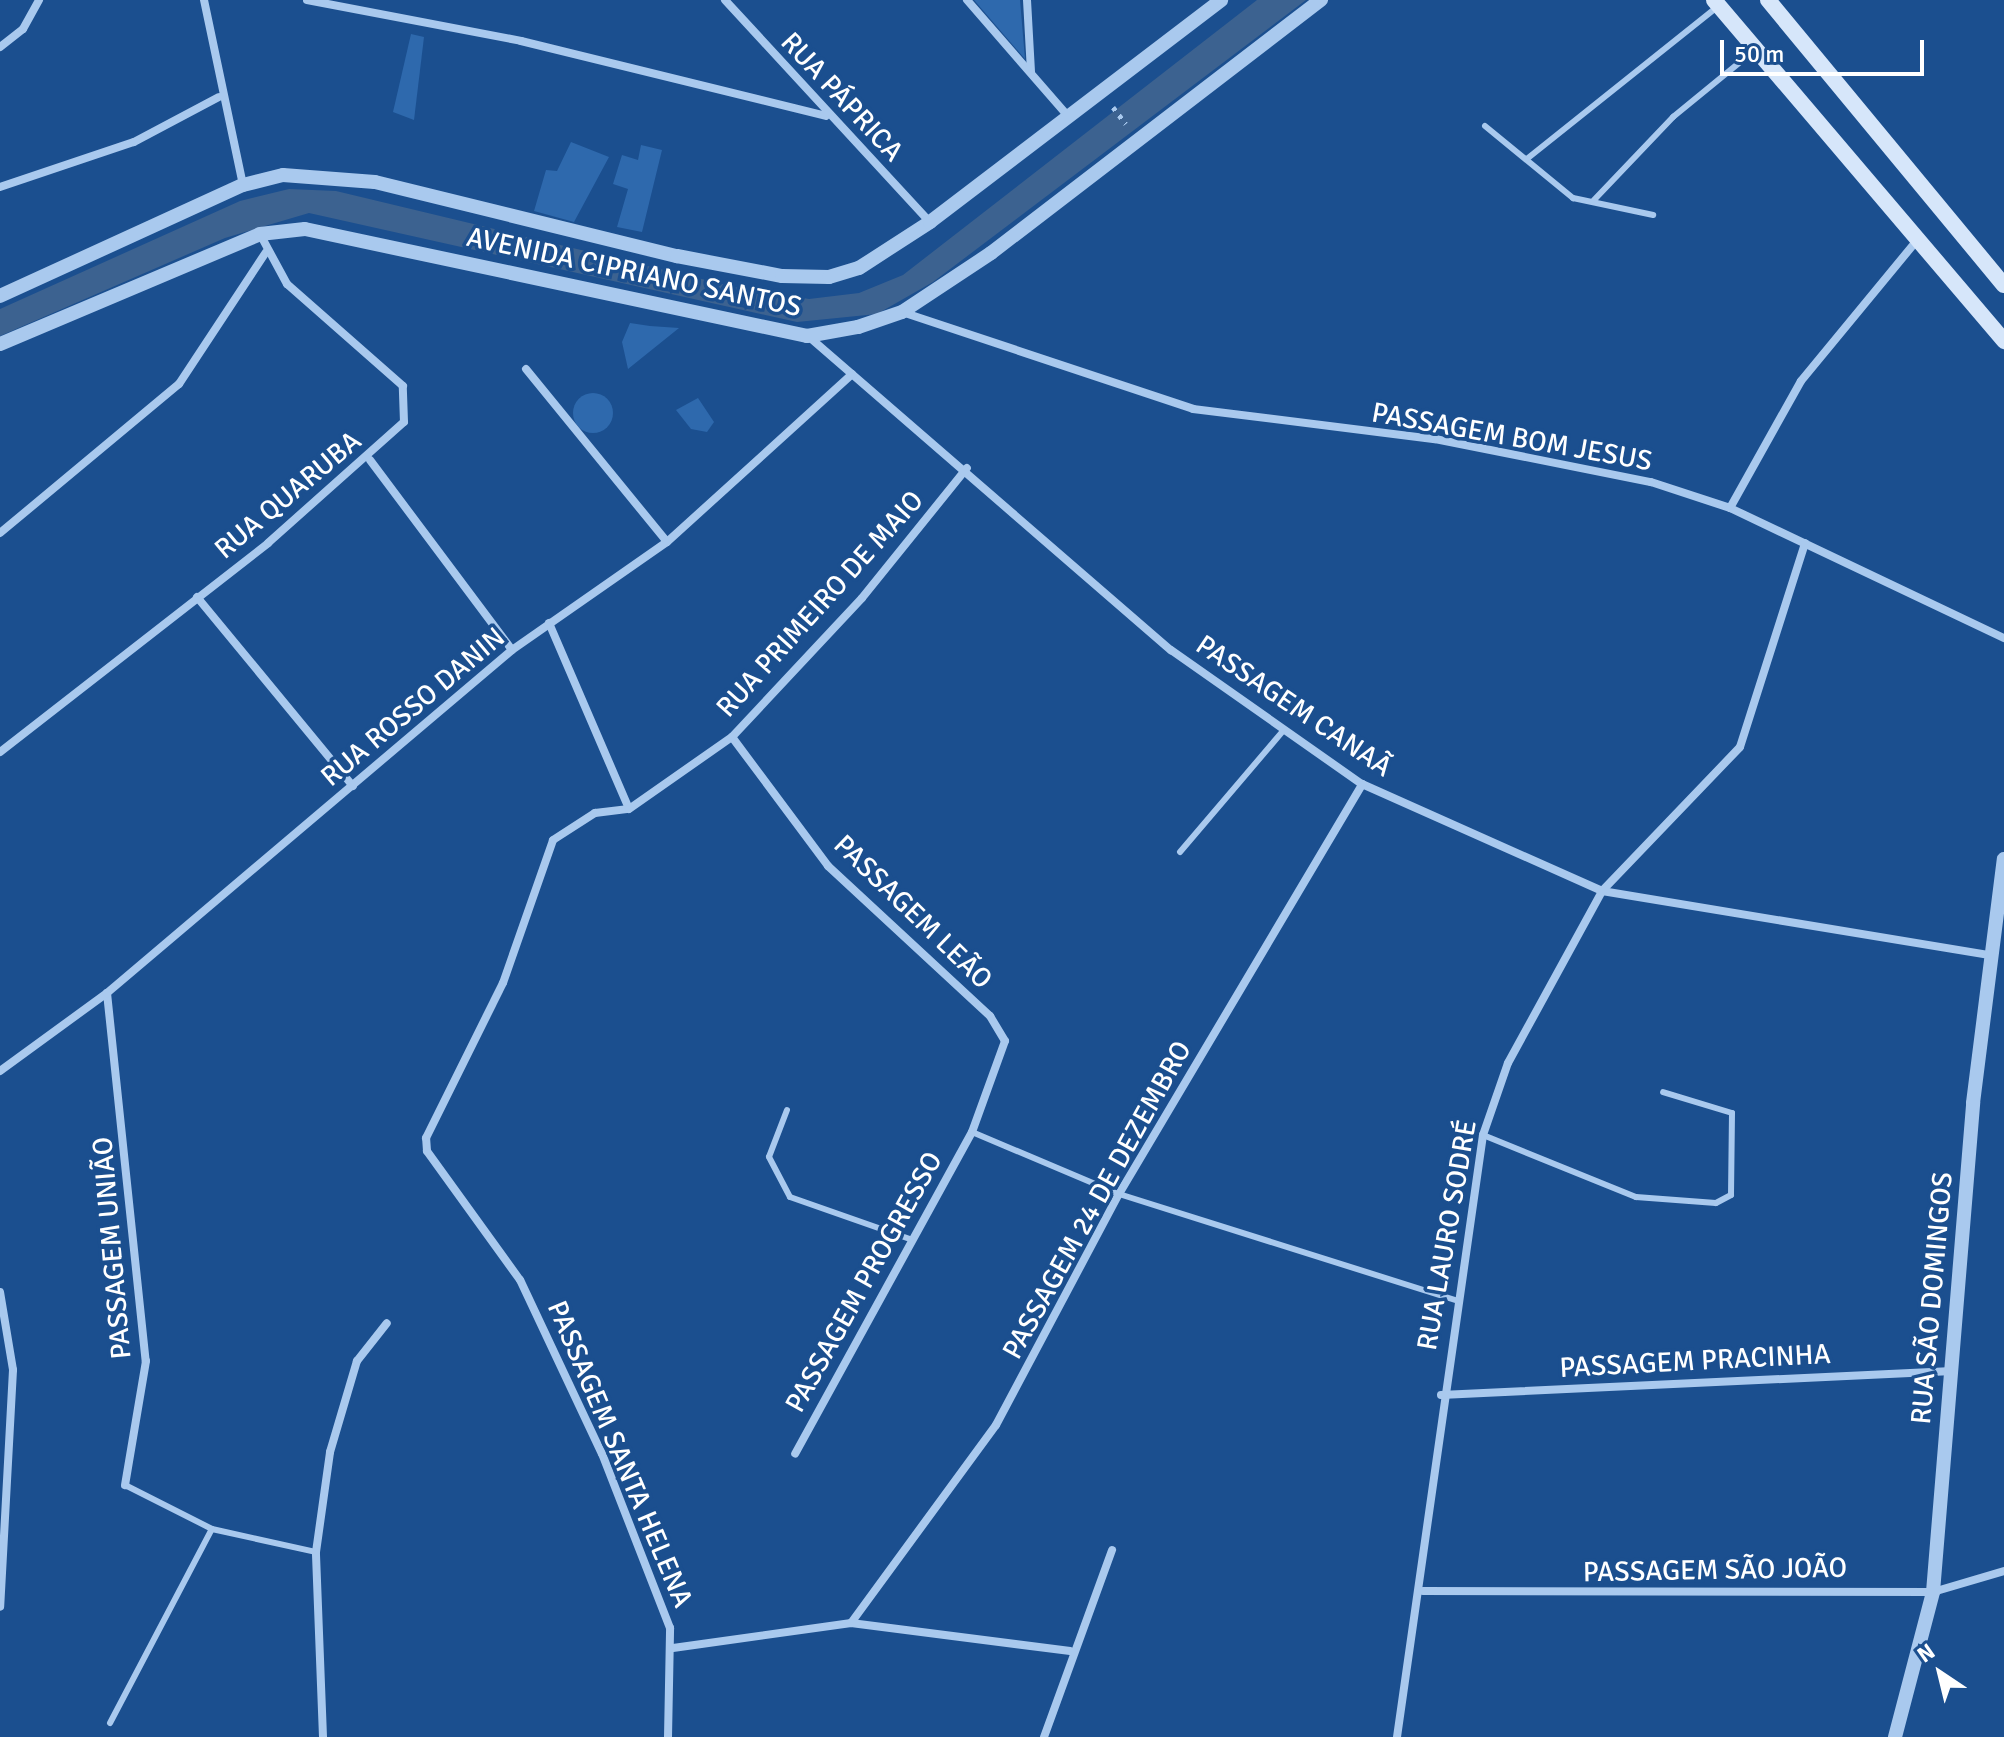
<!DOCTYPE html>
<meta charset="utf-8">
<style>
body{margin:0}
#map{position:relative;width:2004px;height:1737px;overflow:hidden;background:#1b4f8f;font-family:Signika,sans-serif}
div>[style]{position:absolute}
.green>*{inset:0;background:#2e69ad}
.round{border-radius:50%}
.water>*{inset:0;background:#3c6290}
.path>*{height:5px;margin-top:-2.5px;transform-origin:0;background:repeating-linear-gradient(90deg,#a9c9ee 0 4px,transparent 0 10px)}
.service>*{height:6px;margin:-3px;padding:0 3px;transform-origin:3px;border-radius:3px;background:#a9c9ee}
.minor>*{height:8px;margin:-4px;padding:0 4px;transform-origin:4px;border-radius:4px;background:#a9c9ee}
.tertiary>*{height:14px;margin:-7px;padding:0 7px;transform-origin:7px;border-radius:7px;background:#a9c9ee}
.secondary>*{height:16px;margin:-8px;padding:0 8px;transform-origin:8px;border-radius:8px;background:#d6e6fa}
span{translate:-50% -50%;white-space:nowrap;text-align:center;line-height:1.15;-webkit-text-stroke:7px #1b4f8f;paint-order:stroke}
.street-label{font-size:28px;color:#fff}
.north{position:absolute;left:1900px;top:1633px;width:80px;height:80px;-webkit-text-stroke:6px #1b4f8f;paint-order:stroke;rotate:325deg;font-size:22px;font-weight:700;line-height:32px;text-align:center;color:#fff}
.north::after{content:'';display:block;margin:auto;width:28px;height:36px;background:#fff;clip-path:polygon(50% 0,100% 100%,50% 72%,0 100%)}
.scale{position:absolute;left:1720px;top:40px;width:204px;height:36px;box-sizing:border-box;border:4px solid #fff;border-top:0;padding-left:10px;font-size:24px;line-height:28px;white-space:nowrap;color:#fff;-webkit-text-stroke:6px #1b4f8f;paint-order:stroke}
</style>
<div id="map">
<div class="green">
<i style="clip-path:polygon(974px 0,1020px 0,1025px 59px)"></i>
<i style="clip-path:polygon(411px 34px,424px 37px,414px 120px,393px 112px)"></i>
<i style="clip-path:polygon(571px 142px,609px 157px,574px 222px,534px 211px,546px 170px,557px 171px)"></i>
<i style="clip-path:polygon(641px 145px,662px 150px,642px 232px,617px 227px,628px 189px,613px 184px,622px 155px,638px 160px)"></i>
<i style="clip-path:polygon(630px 323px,650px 326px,679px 328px,628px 369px,622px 342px)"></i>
<i class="round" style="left:573px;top:393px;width:40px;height:40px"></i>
<i style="clip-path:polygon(698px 398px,714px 422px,707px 432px,691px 429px,676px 410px)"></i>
</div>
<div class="water">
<i style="clip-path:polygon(1257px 0,1306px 0,933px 282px,877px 314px,797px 322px,309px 213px,225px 238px,0 336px,0 309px,240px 201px,289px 189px,336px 191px,735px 287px,809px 299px,859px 293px,903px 275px)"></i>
</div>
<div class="path">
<i style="left:1113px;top:107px;width:21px;rotate:53deg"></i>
</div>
<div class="service">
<i style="left:1485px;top:126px;width:114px;rotate:39.3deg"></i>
<i style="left:1573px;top:198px;width:82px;rotate:12deg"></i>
<i style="left:1528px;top:158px;width:241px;rotate:-38.6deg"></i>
<i style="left:1594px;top:200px;width:115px;rotate:-46.4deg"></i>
<i style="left:1673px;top:117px;width:106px;rotate:-39.3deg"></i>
<i style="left:1180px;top:852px;width:160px;rotate:-49.6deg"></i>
<i style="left:787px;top:1110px;width:50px;rotate:111deg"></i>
<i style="left:769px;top:1157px;width:45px;rotate:62.3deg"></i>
<i style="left:790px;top:1197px;width:130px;rotate:19.3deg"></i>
<i style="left:972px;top:1132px;width:160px;rotate:22.9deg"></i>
<i style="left:1119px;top:1194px;width:355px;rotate:17.5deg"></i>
<i style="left:1483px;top:1135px;width:165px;rotate:22.1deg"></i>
<i style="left:1636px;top:1197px;width:80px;rotate:4.3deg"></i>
<i style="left:1716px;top:1203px;width:17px;rotate:-28deg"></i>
<i style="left:1731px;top:1195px;width:82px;rotate:-89.3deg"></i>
<i style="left:1732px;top:1113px;width:72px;rotate:-163.1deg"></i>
<i style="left:125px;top:1485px;width:97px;rotate:26.8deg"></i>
<i style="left:212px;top:1529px;width:107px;rotate:12.5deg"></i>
<i style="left:110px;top:1723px;width:219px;rotate:-62.3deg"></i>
</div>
<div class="minor">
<i style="left:204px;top:0;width:189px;rotate:78.1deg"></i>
<i style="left:307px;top:0;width:218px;rotate:10.8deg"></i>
<i style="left:521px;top:41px;width:314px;rotate:13.8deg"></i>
<i style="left:725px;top:0;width:302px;rotate:47.3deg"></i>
<i style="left:967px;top:0;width:152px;rotate:49deg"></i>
<i style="left:1027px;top:0;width:72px;rotate:86.8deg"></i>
<i style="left:0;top:47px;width:29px;rotate:-38deg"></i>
<i style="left:23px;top:29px;width:33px;rotate:-61deg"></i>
<i style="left:0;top:187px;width:141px;rotate:-18.6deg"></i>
<i style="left:134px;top:142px;width:96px;rotate:-27.9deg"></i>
<i style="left:902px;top:312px;width:307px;rotate:18.4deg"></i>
<i style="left:1193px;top:409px;width:244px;rotate:7.1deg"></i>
<i style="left:1435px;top:439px;width:220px;rotate:11.3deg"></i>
<i style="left:1651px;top:482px;width:83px;rotate:18.2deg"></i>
<i style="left:1730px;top:508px;width:303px;rotate:25.4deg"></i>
<i style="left:808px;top:336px;width:480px;rotate:40.9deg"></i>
<i style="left:1171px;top:650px;width:233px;rotate:35.1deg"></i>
<i style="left:1362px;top:784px;width:263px;rotate:24deg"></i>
<i style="left:1602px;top:891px;width:396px;rotate:9.4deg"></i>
<i style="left:526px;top:369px;width:223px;rotate:50.8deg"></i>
<i style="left:370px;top:460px;width:237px;rotate:53.2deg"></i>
<i style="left:1730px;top:508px;width:145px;rotate:-60.8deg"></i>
<i style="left:1801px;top:381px;width:185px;rotate:-50.5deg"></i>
<i style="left:0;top:533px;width:233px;rotate:-39.8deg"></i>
<i style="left:179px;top:384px;width:158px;rotate:-56.6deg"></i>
<i style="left:197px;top:597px;width:245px;rotate:50.5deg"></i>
<i style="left:549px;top:623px;width:202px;rotate:66.7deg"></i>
<i style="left:732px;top:737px;width:161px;rotate:53.3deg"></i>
<i style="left:828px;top:866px;width:221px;rotate:42.8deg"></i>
<i style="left:990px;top:1016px;width:29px;rotate:59deg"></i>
<i style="left:1005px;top:1041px;width:97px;rotate:109.9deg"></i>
<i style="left:972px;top:1132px;width:367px;rotate:118.8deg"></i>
<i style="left:0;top:752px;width:340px;rotate:-37.9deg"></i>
<i style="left:268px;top:543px;width:182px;rotate:-41.7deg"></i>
<i style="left:404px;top:422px;width:36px;rotate:-92deg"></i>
<i style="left:403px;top:386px;width:154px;rotate:-138.7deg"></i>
<i style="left:287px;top:284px;width:57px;rotate:-118.4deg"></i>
<i style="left:107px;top:993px;width:370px;rotate:84deg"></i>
<i style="left:146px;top:1361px;width:126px;rotate:99.6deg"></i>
<i style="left:0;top:1071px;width:132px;rotate:-36.1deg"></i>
<i style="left:107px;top:993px;width:531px;rotate:-40.26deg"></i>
<i style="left:512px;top:650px;width:189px;rotate:-34.9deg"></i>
<i style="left:667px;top:542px;width:250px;rotate:-42.2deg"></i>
<i style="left:0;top:1292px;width:79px;rotate:80.5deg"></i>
<i style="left:13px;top:1370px;width:237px;rotate:93.1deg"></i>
<i style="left:1441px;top:1395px;width:512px;rotate:-2.69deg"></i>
<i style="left:1423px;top:1591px;width:510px;rotate:0.11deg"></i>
<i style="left:1933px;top:1592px;width:74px;rotate:-16.5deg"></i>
<i style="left:851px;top:1623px;width:245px;rotate:-53.8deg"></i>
<i style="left:996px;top:1425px;width:262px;rotate:-62deg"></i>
<i style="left:1119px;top:1194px;width:477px;rotate:-59.3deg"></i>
<i style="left:673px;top:1648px;width:180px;rotate:-8deg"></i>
<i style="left:851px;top:1623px;width:221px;rotate:7.3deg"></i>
<i style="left:323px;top:1737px;width:185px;rotate:-92.2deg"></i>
<i style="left:316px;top:1552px;width:101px;rotate:-82deg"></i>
<i style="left:330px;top:1452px;width:95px;rotate:-73.5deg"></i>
<i style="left:357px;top:1361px;width:48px;rotate:-51.7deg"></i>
<i style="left:668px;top:1737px;width:109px;rotate:-88.9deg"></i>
<i style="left:670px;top:1628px;width:187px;rotate:-111.3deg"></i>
<i style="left:602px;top:1454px;width:192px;rotate:-115.2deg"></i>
<i style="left:520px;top:1280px;width:159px;rotate:-125.8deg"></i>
<i style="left:427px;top:1151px;width:13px;rotate:-94deg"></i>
<i style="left:426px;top:1138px;width:173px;rotate:-63.6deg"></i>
<i style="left:503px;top:983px;width:151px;rotate:-70.7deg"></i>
<i style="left:553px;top:840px;width:50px;rotate:-32.7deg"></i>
<i style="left:595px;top:813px;width:34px;rotate:-7deg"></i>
<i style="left:629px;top:809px;width:126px;rotate:-35deg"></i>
<i style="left:732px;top:737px;width:190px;rotate:-46.9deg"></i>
<i style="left:862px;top:598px;width:167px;rotate:-51.1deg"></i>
<i style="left:1044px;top:1737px;width:199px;rotate:-70deg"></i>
<i style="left:1397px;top:1737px;width:608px;rotate:-81.87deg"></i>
<i style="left:1483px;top:1135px;width:76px;rotate:-70.9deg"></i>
<i style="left:1508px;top:1063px;width:196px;rotate:-61.3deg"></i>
<i style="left:1602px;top:891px;width:199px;rotate:-46.2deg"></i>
<i style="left:1740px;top:747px;width:214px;rotate:-72.3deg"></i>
</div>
<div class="tertiary">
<i style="left:0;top:296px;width:267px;rotate:-24.6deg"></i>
<i style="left:243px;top:185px;width:41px;rotate:-14deg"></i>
<i style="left:283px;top:175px;width:92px;rotate:4.4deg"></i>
<i style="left:375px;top:182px;width:311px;rotate:13.8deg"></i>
<i style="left:677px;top:256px;width:107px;rotate:10.8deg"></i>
<i style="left:782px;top:276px;width:47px;rotate:1.2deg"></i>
<i style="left:829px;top:277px;width:31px;rotate:-17deg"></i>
<i style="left:859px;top:268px;width:85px;rotate:-32.9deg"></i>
<i style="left:930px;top:222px;width:366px;rotate:-37.3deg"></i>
<i style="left:0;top:344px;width:282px;rotate:-22.9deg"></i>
<i style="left:260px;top:234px;width:45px;rotate:-6.3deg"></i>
<i style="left:305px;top:229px;width:513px;rotate:12.03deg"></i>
<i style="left:807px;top:336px;width:52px;rotate:-10deg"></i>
<i style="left:858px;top:327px;width:46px;rotate:-18.8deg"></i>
<i style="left:902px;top:312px;width:107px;rotate:-33.5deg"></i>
<i style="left:991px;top:253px;width:416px;rotate:-37.5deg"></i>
<i style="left:1895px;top:1737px;width:150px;rotate:-75.3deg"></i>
<i style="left:1933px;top:1592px;width:491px;rotate:-85.3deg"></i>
<i style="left:1973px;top:1103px;width:246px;rotate:-82.8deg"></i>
</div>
<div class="secondary">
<i style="left:1714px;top:0;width:448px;rotate:49.6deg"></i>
<i style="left:1768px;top:0;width:370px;rotate:50.4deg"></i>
</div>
<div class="street-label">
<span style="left:842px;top:97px;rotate:47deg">RUA PÁPRICA</span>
<span style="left:634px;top:272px;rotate:12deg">AVENIDA CIPRIANO SANTOS</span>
<span style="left:1512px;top:437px;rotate:10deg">PASSAGEM BOM JESUS</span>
<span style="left:288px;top:495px;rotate:-40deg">RUA QUARUBA</span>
<span style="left:820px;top:604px;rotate:-48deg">RUA PRIMEIRO DE MAIO</span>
<span style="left:1294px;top:706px;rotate:34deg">PASSAGEM CANAÃ</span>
<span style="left:413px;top:707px;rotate:-40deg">RUA ROSSO DANIN</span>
<span style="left:913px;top:912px;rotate:44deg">PASSAGEM LEÃO</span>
<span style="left:1097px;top:1200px;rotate:-61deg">PASSAGEM 24 DE DEZEMBRO</span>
<span style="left:1447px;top:1235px;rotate:-80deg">RUA LAURO SODRÉ</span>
<span style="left:112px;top:1248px;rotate:-95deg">PASSAGEM UNIÃO</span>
<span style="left:864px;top:1282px;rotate:-61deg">PASSAGEM PROGRESSO</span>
<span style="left:1932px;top:1298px;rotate:-85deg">RUA SÃO DOMINGOS</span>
<span style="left:1695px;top:1361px;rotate:-3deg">PASSAGEM PRACINHA</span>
<span style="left:620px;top:1454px;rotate:67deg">PASSAGEM SANTA HELENA</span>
<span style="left:1715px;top:1570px;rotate:-1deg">PASSAGEM SÃO JOÃO</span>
</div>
<div class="north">N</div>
<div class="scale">50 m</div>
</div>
